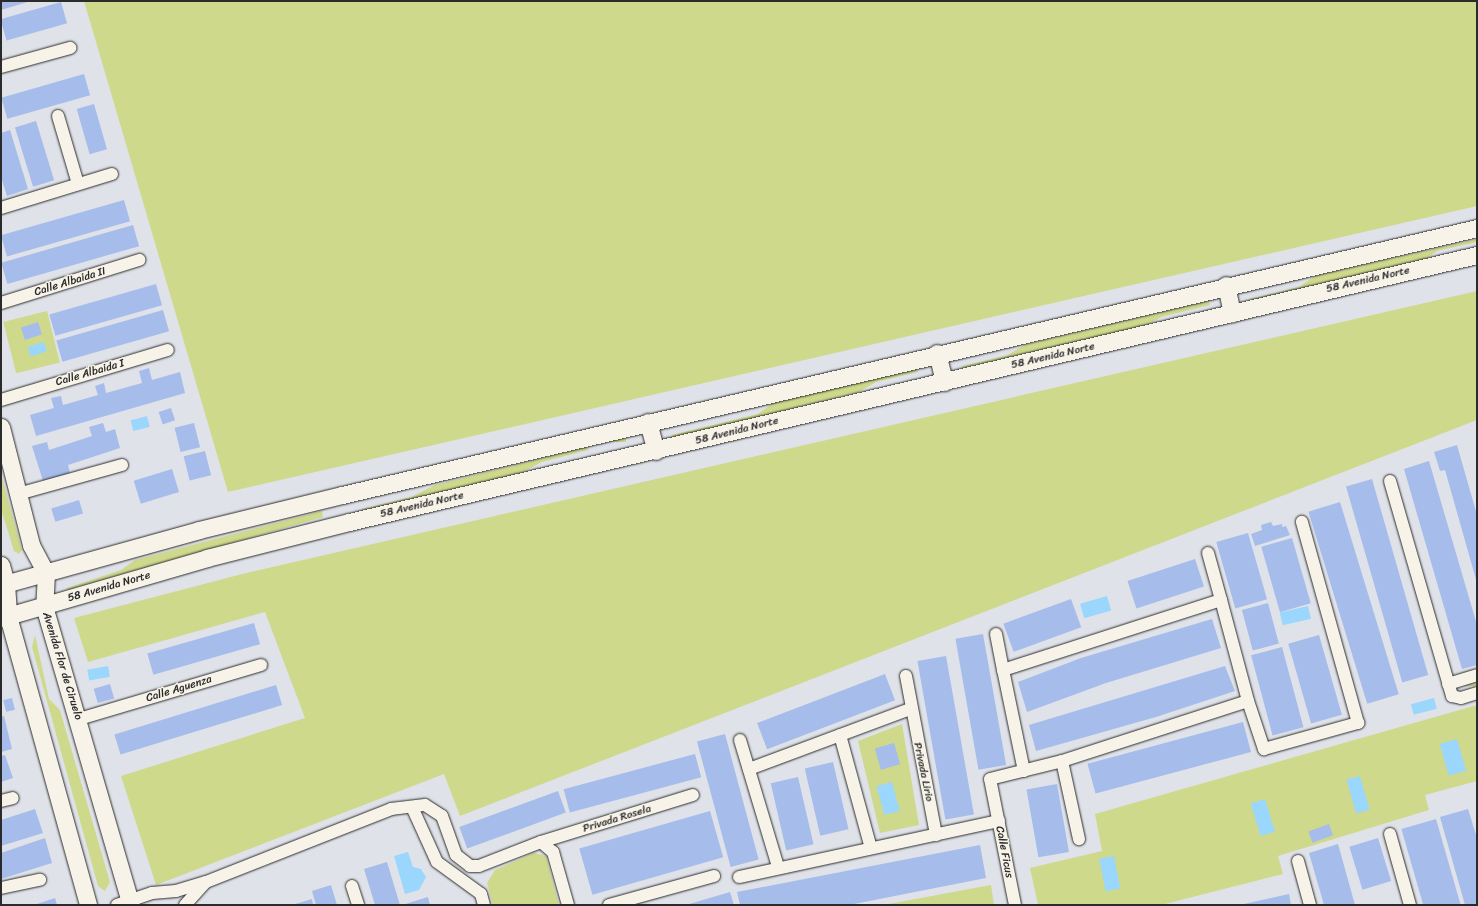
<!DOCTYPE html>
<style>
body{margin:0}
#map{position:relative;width:1478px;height:906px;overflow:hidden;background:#dfe2e9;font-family:Sriracha,sans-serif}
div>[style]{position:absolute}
.green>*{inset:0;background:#ced98c;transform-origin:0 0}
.water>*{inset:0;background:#9bd6fc;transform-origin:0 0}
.building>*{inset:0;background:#a6bcea;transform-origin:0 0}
.roads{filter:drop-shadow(0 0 1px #2b2b2b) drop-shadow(0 0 1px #2b2b2b)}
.minor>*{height:12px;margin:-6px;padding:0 6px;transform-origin:6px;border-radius:6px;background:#f7f3e8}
.secondary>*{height:17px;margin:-8.5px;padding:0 8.5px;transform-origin:8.5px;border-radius:8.5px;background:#f7f3e8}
span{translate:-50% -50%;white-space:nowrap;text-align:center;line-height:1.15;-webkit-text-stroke:3px #f7f3e8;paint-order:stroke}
.street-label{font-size:11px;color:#2b2b2b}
.frame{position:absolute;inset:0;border:2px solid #2b2b2b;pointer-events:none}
</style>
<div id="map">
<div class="green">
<i style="clip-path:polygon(84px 1px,1477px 1px,1477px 206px,228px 492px)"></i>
<i style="clip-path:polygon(1477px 239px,1477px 242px,1437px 251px,1424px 261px,1251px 301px,1251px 299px,1299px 287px,1315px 276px)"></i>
<i style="clip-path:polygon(1477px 291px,1477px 420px,460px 816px,444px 774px,156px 885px,121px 776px,305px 718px,265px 612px,88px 662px,74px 618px,246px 573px)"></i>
<i style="clip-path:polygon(1209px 301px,1210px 305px,1161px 317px,1146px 326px,962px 368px,962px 366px,1008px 355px,1024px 345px)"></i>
<i style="left:47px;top:311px;width:53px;height:45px;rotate:76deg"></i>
<i style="clip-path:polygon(917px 369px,918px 372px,876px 382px,859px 392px,672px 439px,672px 435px,758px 414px,773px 403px)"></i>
<i style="left:626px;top:438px;width:4px;height:28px;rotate:90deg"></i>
<i style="clip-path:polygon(587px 447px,588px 450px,542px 462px,521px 473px,362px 512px,363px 509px,411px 497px,435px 485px)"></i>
<i style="clip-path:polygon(1px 474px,22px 550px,19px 554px,14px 551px,1px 509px)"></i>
<i style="clip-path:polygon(322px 511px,323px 517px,67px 590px,67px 588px,121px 570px,135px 560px)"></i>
<i style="clip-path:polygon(35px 635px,49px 699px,60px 710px,110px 882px,105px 891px,98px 886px,32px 647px)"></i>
<i style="left:1477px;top:681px;width:5px;height:17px;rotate:90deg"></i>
<i style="clip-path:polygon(1477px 705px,1477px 781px,1425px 795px,1429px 810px,1278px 856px,1283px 874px,1161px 905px,1038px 905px,1030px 868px,1102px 851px,1095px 814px)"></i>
<i style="clip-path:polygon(902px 724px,919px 825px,880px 833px,858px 741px)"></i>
<i style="clip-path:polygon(534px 853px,546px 856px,559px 905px,493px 905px,487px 883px,495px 870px)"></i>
<i style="clip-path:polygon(991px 885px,994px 905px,883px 905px)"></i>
</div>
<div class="water">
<i style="left:44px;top:342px;width:10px;height:17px;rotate:73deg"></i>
<i style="left:147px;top:416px;width:11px;height:17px;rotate:75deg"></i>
<i style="left:1107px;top:596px;width:15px;height:28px;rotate:74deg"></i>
<i style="left:1308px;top:606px;width:13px;height:29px;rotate:77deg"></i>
<i style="left:108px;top:666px;width:11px;height:21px;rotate:80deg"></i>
<i style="left:1434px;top:698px;width:11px;height:24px;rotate:75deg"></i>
<i style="left:1457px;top:739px;width:33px;height:18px;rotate:74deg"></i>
<i style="left:1360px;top:776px;width:35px;height:14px;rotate:74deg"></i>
<i style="left:892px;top:782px;width:30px;height:16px;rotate:75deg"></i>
<i style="left:1265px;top:799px;width:34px;height:15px;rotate:73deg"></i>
<i style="clip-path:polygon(408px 852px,413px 867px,421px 869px,426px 877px,419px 890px,405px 894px,394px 856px)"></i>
<i style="left:1114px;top:856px;width:33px;height:15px;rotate:79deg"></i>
</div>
<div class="building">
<i style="clip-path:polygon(1px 1px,31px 1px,1px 10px)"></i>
<i style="left:61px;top:2px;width:22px;height:63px;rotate:74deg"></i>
<i style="left:84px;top:74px;width:22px;height:86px;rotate:74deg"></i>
<i style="left:94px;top:104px;width:47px;height:18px;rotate:74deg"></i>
<i style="left:36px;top:121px;width:62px;height:22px;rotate:73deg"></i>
<i style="clip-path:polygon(10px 130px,28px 189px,7px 196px,1px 177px,1px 133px)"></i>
<i style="left:124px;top:200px;width:22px;height:128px;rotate:74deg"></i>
<i style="left:133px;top:225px;width:22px;height:137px;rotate:74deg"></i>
<i style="left:156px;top:284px;width:22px;height:111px;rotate:74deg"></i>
<i style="left:163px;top:310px;width:22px;height:111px;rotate:74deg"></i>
<i style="left:38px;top:322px;width:13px;height:18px;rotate:72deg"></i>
<i style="clip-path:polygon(149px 368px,152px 380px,180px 372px,185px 393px,36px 436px,30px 415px,54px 408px,51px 398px,61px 396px,63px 405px,98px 395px,95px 386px,104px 383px,106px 393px,142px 383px,139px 371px)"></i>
<i style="left:171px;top:408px;width:13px;height:13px;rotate:72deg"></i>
<i style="clip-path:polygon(103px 423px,106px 432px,115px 429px,120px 448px,68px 465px,70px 473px,43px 481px,32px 446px,47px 442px,49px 450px,92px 436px,89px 427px)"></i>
<i style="left:194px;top:423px;width:25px;height:20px;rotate:76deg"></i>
<i style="clip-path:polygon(1457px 445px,1477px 515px,1477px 583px,1445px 470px,1440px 471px,1434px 452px)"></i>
<i style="left:205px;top:451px;width:25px;height:22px;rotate:76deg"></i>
<i style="clip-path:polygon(1429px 461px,1477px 625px,1477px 665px,1462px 669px,1404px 469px)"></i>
<i style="left:172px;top:469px;width:24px;height:40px;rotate:73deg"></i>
<i style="left:1372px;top:479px;width:204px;height:27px;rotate:74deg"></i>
<i style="left:79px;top:500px;width:14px;height:29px;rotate:73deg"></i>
<i style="left:1340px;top:502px;width:201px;height:33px;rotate:73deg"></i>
<i style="clip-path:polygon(1271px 522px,1273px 526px,1282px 524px,1282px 527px,1286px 526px,1290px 535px,1255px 546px,1251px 534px,1262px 530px,1261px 525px)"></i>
<i style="left:1248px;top:533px;width:69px;height:33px;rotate:74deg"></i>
<i style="left:1292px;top:538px;width:68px;height:32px;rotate:74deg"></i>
<i style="left:1195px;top:559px;width:29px;height:71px;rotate:72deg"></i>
<i style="left:1071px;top:599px;width:30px;height:72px;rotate:70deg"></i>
<i style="left:1268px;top:603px;width:42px;height:27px;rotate:75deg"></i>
<i style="clip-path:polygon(1212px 619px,1221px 648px,1106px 683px,1027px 712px,1018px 682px,1081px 658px)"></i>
<i style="left:254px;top:623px;width:22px;height:111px;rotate:74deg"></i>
<i style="left:983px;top:634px;width:133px;height:28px;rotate:80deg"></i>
<i style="left:1319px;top:635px;width:83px;height:32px;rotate:74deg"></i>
<i style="left:1282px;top:647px;width:83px;height:32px;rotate:75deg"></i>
<i style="left:946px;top:656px;width:161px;height:29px;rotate:80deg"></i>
<i style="clip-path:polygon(1225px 666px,1235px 691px,1156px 717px,1036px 751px,1029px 725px)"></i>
<i style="left:885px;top:674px;width:28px;height:137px;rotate:69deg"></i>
<i style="left:110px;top:684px;width:15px;height:17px;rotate:74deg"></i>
<i style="left:276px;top:685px;width:21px;height:169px;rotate:73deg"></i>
<i style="left:12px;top:698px;width:12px;height:9px;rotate:76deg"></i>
<i style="clip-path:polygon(4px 716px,12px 749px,1px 752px,1px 717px)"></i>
<i style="left:1243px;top:722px;width:31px;height:161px;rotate:75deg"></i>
<i style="left:725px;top:734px;width:130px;height:29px;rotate:75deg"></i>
<i style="left:894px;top:743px;width:22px;height:20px;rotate:74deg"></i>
<i style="left:695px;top:754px;width:24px;height:136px;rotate:75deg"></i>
<i style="clip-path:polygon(5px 755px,13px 778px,1px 782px,1px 756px)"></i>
<i style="left:833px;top:762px;width:69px;height:29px;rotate:77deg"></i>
<i style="left:798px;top:777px;width:69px;height:28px;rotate:77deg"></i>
<i style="left:1057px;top:784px;width:69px;height:31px;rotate:80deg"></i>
<i style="left:558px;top:791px;width:23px;height:105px;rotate:70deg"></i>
<i style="clip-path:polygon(35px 809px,43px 833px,1px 846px,1px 820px)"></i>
<i style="clip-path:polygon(1468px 809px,1477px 838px,1477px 905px,1465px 905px,1440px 817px)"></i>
<i style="left:710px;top:811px;width:48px;height:136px;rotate:74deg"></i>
<i style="left:1436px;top:819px;width:90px;height:36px;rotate:74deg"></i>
<i style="left:1329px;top:824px;width:12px;height:22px;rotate:70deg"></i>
<i style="clip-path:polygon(45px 838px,52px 863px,1px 879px,1px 853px)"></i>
<i style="left:1378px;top:838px;width:45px;height:30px;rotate:73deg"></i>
<i style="clip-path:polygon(1338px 844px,1355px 905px,1324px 905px,1309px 853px)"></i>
<i style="clip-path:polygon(980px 845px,986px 878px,849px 905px,740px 905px,737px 892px)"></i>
<i style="clip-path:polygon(387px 862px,400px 905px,375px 905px,364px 869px)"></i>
<i style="clip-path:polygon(331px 885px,337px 905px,316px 905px,312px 891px)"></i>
<i style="clip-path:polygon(730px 892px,734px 905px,686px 905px)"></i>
<i style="clip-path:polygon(1289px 894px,1291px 905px,1244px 905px,1244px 904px)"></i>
<i style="clip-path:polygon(428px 897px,430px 905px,402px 905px)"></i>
<i style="clip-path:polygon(55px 898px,57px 905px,34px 905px)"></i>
<i style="clip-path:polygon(312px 899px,313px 905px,292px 905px)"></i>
</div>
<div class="roads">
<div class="minor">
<i style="left:1px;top:67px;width:72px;rotate:-15.4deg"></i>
<i style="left:58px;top:116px;width:71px;rotate:73.6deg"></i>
<i style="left:1px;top:208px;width:116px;rotate:-17deg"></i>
<i style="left:1px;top:303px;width:145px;rotate:-17.3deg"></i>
<i style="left:1px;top:400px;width:174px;rotate:-16.7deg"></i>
<i style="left:1390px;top:481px;width:224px;rotate:73.9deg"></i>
<i style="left:1452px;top:696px;width:9px;rotate:13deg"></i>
<i style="left:1461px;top:698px;width:17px;rotate:-17deg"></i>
<i style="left:18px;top:494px;width:108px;rotate:-15.6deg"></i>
<i style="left:1208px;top:553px;width:49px;rotate:74.5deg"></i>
<i style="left:996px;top:634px;width:37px;rotate:79deg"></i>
<i style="left:906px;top:676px;width:162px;rotate:79.3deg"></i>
<i style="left:1448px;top:684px;width:30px;rotate:-17deg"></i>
<i style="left:79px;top:719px;width:190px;rotate:-16.5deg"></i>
<i style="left:840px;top:735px;width:117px;rotate:74.7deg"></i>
<i style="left:740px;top:740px;width:133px;rotate:73.3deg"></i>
<i style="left:1062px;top:761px;width:80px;rotate:77.7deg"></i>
<i style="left:749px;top:769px;width:172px;rotate:-20.4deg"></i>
<i style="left:1024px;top:771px;width:103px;rotate:-101.7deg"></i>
<i style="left:1003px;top:670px;width:229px;rotate:-17.8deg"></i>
<i style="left:1221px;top:600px;width:105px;rotate:75deg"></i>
<i style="left:1248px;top:701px;width:51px;rotate:71.6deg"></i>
<i style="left:1264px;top:749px;width:98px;rotate:-15.5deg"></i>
<i style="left:1358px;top:723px;width:209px;rotate:-105.6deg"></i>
<i style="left:1px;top:801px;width:12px;rotate:-14deg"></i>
<i style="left:412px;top:807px;width:60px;rotate:65.6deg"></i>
<i style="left:437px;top:862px;width:54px;rotate:36deg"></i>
<i style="left:481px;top:894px;width:11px;rotate:75deg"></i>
<i style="left:1390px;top:834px;width:74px;rotate:74.3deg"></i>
<i style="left:541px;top:842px;width:159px;rotate:-17.2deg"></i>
<i style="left:1298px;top:861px;width:46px;rotate:74.7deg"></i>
<i style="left:739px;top:877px;width:266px;rotate:-12.2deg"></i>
<i style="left:352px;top:886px;width:20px;rotate:72deg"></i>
<i style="left:1px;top:888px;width:40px;rotate:-12deg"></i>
<i style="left:117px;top:905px;width:37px;rotate:-19deg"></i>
<i style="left:152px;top:893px;width:24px;rotate:-5deg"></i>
<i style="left:176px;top:891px;width:31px;rotate:-17deg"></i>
<i style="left:206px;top:882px;width:199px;rotate:-21.5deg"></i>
<i style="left:391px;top:809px;width:34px;rotate:-7deg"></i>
<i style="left:425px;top:805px;width:20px;rotate:33deg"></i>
<i style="left:442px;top:816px;width:41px;rotate:70.3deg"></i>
<i style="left:456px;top:855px;width:18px;rotate:38deg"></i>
<i style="left:470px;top:866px;width:9px"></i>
<i style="left:479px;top:866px;width:66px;rotate:-21.2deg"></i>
<i style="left:541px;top:842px;width:16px;rotate:40deg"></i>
<i style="left:553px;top:852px;width:55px;rotate:74.2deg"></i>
<i style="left:185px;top:905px;width:30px;rotate:-48deg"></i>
<i style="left:609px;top:905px;width:109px;rotate:-15.4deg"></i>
<i style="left:1015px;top:905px;width:128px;rotate:-101.2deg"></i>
<i style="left:990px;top:779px;width:74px;rotate:-14deg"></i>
<i style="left:1062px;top:761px;width:195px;rotate:-17.9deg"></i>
</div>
<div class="secondary">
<i style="left:1226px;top:285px;width:29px;rotate:78deg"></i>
<i style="left:937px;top:353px;width:30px;rotate:76deg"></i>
<i style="left:648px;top:422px;width:30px;rotate:75deg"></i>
<i style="left:1px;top:427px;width:122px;rotate:75.7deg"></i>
<i style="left:31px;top:545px;width:32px;rotate:62deg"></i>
<i style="left:46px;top:573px;width:33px;rotate:93deg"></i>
<i style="left:44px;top:606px;width:311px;rotate:73.8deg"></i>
<i style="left:1px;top:565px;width:20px;rotate:75deg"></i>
<i style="left:6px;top:584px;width:32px;rotate:86deg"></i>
<i style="left:8px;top:616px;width:300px;rotate:74.5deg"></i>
<i style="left:1px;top:585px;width:205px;rotate:-15.5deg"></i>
<i style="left:199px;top:530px;width:147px;rotate:-13.8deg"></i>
<i style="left:342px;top:495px;width:1166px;rotate:-13.24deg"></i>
<i style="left:1px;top:618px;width:215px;rotate:-16.2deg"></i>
<i style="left:207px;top:558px;width:146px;rotate:-14.2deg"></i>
<i style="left:349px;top:522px;width:1159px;rotate:-13.32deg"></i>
</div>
</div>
<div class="street-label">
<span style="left:1368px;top:280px;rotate:-13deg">58 Avenida Norte</span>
<span style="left:70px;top:282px;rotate:-17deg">Calle Albaida II</span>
<span style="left:1053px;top:356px;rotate:-13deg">58 Avenida Norte</span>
<span style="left:90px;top:373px;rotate:-16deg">Calle Albaida I</span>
<span style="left:737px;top:431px;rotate:-14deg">58 Avenida Norte</span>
<span style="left:422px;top:505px;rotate:-13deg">58 Avenida Norte</span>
<span style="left:109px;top:587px;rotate:-16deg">58 Avenida Norte</span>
<span style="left:62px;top:666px;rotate:73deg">Avenida Flor de Ciruelo</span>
<span style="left:179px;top:689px;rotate:-17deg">Calle Aguenza</span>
<span style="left:923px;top:772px;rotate:78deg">Privada Lirio</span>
<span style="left:617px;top:819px;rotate:-17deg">Privada Rosela</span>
<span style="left:1004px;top:852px;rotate:79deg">Calle Ficus</span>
</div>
<div class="frame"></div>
</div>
